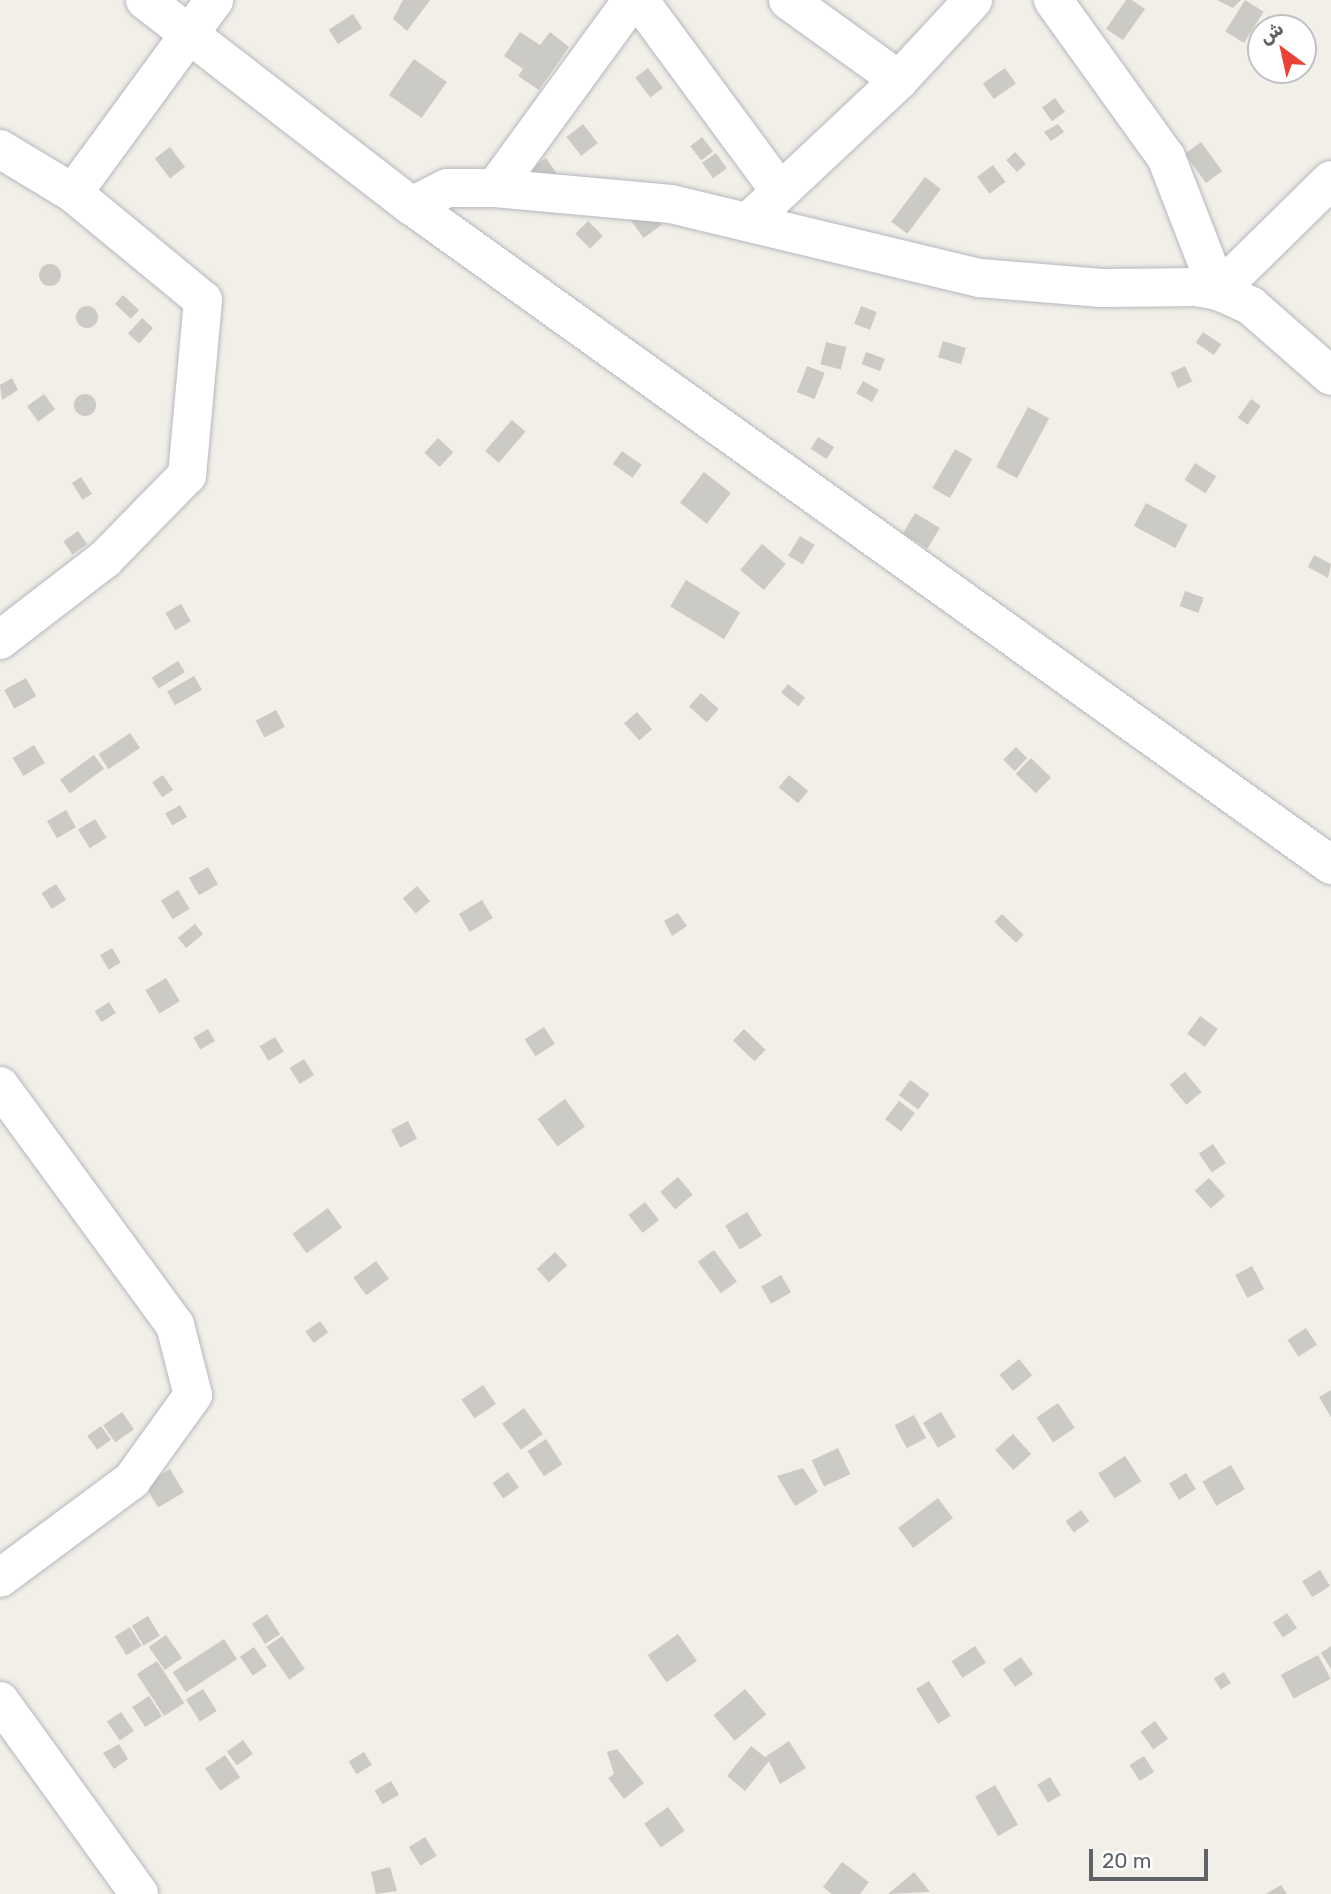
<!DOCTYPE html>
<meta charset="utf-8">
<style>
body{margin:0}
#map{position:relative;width:1331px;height:1894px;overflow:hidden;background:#f1efe8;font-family:Rubik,"Noto Sans Arabic",sans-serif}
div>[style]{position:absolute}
.building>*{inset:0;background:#cccac5;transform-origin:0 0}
.round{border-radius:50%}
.roads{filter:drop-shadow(0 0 2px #b5b8bc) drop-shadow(0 0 2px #b5b8bc)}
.minor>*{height:38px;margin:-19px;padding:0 19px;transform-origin:19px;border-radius:19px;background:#fff}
span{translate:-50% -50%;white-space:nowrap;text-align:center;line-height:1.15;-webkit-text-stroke:6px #fff;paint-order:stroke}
.north{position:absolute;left:1247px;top:14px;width:70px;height:70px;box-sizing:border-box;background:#fff;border:2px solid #bfc1c3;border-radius:50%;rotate:327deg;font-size:19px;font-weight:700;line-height:28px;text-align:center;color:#5f6368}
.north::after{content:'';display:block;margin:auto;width:24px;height:32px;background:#ea4335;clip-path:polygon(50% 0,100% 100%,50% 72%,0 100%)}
.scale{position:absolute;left:1089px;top:1849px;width:119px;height:32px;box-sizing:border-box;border:4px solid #5f6368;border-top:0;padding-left:9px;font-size:21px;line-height:24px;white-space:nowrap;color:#5f6368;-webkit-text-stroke:5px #fff;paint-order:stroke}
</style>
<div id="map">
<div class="building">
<div style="clip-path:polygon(403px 0,430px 0,407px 31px,393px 19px)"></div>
<div style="clip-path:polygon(1126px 0,1132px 0,1145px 9px,1123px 40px,1106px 29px)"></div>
<div style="clip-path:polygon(1217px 0,1241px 0,1233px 8px)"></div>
<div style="left:1245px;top:0;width:22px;height:37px;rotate:32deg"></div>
<div style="left:353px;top:14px;width:17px;height:29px;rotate:57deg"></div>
<div style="clip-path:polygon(520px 32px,540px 45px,550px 32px,569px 47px,539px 90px,518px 76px,523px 69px,504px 56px)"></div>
<div style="left:414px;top:59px;width:40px;height:44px;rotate:35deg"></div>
<div style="left:648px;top:68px;width:25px;height:16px;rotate:53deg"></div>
<div style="left:1005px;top:68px;width:19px;height:27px;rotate:55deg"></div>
<div style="left:1055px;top:98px;width:17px;height:16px;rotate:54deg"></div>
<div style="left:583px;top:124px;width:24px;height:21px;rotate:52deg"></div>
<div style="clip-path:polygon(1058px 124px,1064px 132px,1051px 141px,1044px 132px)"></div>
<div style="left:702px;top:137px;width:18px;height:15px;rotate:52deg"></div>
<div style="left:1201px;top:142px;width:36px;height:20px;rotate:54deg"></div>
<div style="left:170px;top:147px;width:25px;height:19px;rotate:53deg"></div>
<div style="left:1015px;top:152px;width:16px;height:12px;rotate:47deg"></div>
<div style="left:716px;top:153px;width:19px;height:17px;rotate:55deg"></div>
<div style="left:546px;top:158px;width:21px;height:19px;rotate:55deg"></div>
<div style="left:993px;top:165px;width:21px;height:20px;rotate:53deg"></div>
<div style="left:925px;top:177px;width:20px;height:56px;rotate:37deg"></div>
<div style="left:648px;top:205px;width:24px;height:23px;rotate:54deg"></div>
<div style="left:588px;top:221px;width:21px;height:18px;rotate:45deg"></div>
<div class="round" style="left:39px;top:264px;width:22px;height:22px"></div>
<div style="left:123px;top:295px;width:22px;height:12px;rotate:43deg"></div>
<div style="left:861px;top:306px;width:17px;height:19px;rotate:21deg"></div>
<div class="round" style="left:76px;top:306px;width:22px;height:22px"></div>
<div style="left:142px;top:318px;width:15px;height:21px;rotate:42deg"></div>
<div style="left:1203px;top:332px;width:22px;height:13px;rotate:34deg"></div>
<div style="left:943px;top:341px;width:24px;height:17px;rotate:17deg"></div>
<div style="left:826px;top:342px;width:21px;height:23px;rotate:14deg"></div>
<div style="left:866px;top:352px;width:20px;height:13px;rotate:20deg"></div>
<div style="left:807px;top:366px;width:19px;height:28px;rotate:21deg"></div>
<div style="left:1185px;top:366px;width:17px;height:16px;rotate:65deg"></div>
<div style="clip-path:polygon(12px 378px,18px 390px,2px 400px,0 385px)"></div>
<div style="left:863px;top:381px;width:18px;height:14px;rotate:29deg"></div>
<div style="left:44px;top:394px;width:19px;height:21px;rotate:54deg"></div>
<div class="round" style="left:74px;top:394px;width:22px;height:22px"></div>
<div style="left:1251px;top:399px;width:12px;height:23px;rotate:35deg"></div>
<div style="left:1028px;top:407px;width:24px;height:68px;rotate:28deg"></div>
<div style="left:512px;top:420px;width:18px;height:41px;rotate:41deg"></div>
<div style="left:818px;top:437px;width:19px;height:14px;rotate:32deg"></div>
<div style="left:438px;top:438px;width:21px;height:20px;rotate:43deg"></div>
<div style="left:955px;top:449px;width:20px;height:45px;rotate:30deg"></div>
<div style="left:622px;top:451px;width:24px;height:16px;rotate:35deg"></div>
<div style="left:1195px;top:463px;width:25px;height:20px;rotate:32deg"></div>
<div style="left:704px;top:472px;width:34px;height:39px;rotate:38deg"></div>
<div style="left:81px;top:477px;width:20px;height:11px;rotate:57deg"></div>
<div style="left:1146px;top:503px;width:47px;height:26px;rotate:28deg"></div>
<div style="left:915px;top:513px;width:29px;height:24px;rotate:31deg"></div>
<div style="left:78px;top:531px;width:16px;height:18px;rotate:55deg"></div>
<div style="left:800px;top:536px;width:17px;height:23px;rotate:31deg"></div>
<div style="left:762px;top:544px;width:31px;height:34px;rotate:40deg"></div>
<div style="clip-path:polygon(1314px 555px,1331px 564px,1328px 578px,1308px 567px)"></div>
<div style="left:686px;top:580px;width:63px;height:31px;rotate:31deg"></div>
<div style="left:1185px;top:591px;width:20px;height:16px;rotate:20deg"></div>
<div style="left:181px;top:604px;width:20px;height:18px;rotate:60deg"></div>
<div style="left:178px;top:661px;width:13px;height:31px;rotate:58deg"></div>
<div style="left:194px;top:676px;width:16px;height:31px;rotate:60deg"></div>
<div style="left:26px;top:678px;width:21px;height:25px;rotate:61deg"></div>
<div style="left:788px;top:684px;width:22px;height:11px;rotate:39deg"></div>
<div style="left:701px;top:693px;width:24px;height:18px;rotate:42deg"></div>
<div style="left:276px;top:710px;width:19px;height:23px;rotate:62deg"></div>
<div style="left:637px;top:712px;width:23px;height:17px;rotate:49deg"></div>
<div style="left:130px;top:733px;width:18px;height:38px;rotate:56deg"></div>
<div style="left:34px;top:745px;width:21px;height:25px;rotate:59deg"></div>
<div style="left:1016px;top:747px;width:16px;height:18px;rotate:45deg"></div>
<div style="left:94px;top:755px;width:17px;height:42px;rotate:54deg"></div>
<div style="left:1031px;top:758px;width:28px;height:22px;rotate:44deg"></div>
<div style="left:163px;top:775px;width:18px;height:13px;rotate:56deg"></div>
<div style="left:789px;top:775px;width:25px;height:16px;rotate:40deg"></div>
<div style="left:180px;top:805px;width:14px;height:17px;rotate:60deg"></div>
<div style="left:66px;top:810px;width:20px;height:22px;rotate:60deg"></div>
<div style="left:95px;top:819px;width:22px;height:20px;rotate:58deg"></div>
<div style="left:208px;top:867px;width:20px;height:22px;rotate:60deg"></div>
<div style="left:56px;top:884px;width:19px;height:17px;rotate:58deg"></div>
<div style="left:417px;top:886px;width:20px;height:19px;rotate:49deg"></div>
<div style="left:178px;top:890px;width:22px;height:20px;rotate:58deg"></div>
<div style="left:482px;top:900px;width:21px;height:27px;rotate:59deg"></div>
<div style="clip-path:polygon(678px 913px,687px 926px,672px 936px,664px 921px)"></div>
<div style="left:1002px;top:914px;width:30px;height:11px;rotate:44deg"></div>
<div style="left:195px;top:924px;width:13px;height:22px;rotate:51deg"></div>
<div style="left:112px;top:948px;width:17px;height:14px;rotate:59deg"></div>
<div style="left:166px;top:978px;width:27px;height:24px;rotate:59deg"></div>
<div style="left:109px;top:1002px;width:13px;height:17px;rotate:58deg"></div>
<div style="left:1200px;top:1016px;width:22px;height:22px;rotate:36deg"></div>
<div style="left:544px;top:1027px;width:20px;height:23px;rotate:57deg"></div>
<div style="left:208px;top:1029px;width:14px;height:17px;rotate:60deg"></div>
<div style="left:744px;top:1029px;width:30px;height:16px;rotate:44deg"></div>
<div style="left:275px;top:1037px;width:17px;height:18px;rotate:59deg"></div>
<div style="left:304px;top:1059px;width:19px;height:17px;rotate:58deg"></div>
<div style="left:1185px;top:1072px;width:26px;height:20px;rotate:50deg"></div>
<div style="left:910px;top:1080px;width:24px;height:19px;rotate:36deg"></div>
<div style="left:565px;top:1099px;width:34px;height:34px;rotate:54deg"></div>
<div style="left:899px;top:1101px;width:20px;height:23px;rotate:37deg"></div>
<div style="left:408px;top:1121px;width:20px;height:19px;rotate:63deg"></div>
<div style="left:1213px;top:1144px;width:23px;height:17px;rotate:56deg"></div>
<div style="left:678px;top:1177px;width:23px;height:23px;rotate:50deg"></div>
<div style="left:1209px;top:1178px;width:24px;height:19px;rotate:48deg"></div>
<div style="left:645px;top:1202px;width:23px;height:21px;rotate:52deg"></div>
<div style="left:328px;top:1208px;width:24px;height:44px;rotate:54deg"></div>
<div style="left:747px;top:1212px;width:28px;height:26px;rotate:58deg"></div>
<div style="left:714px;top:1250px;width:39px;height:20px;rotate:54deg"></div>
<div style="left:555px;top:1252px;width:18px;height:25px;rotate:47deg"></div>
<div style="left:376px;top:1261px;width:22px;height:28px;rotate:54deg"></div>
<div style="left:1252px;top:1266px;width:26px;height:19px;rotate:62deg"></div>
<div style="left:781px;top:1275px;width:20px;height:23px;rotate:60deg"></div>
<div style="left:320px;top:1321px;width:14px;height:18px;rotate:54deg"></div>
<div style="left:1306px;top:1328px;width:20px;height:22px;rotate:57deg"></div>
<div style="left:1019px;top:1359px;width:21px;height:25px;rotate:51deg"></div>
<div style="left:483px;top:1385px;width:23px;height:26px;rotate:56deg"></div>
<div style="clip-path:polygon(1331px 1390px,1331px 1417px,1319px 1397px)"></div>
<div style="left:1058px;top:1403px;width:30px;height:26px;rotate:56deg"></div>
<div style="left:524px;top:1408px;width:32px;height:27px;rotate:54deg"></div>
<div style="left:122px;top:1412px;width:21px;height:23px;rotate:55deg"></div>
<div style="left:941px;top:1412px;width:29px;height:21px;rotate:59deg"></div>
<div style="left:914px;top:1415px;width:26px;height:22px;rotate:62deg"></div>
<div style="left:101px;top:1426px;width:17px;height:17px;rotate:54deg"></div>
<div style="left:1013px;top:1434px;width:27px;height:24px;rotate:48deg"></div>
<div style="left:546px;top:1439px;width:30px;height:22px;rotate:57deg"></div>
<div style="left:838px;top:1448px;width:29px;height:29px;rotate:65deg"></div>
<div style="left:1125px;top:1456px;width:30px;height:32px;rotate:57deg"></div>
<div style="left:1231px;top:1465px;width:28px;height:33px;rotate:60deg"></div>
<div style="clip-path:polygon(803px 1468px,818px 1492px,795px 1506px,777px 1476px)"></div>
<div style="left:170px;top:1469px;width:27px;height:30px;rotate:59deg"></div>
<div style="left:508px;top:1472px;width:19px;height:19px;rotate:55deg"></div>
<div style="left:1186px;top:1473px;width:19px;height:20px;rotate:58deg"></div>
<div style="left:938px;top:1498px;width:25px;height:50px;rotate:53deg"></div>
<div style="left:1081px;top:1510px;width:14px;height:19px;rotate:54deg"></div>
<div style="left:1320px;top:1570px;width:19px;height:21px;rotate:58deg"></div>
<div style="left:1287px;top:1613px;width:18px;height:17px;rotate:56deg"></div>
<div style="left:267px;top:1614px;width:24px;height:18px;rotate:57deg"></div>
<div style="left:148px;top:1616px;width:23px;height:19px;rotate:59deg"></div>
<div style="left:130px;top:1627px;width:22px;height:18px;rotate:58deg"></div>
<div style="left:678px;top:1634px;width:33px;height:37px;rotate:55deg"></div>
<div style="left:166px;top:1635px;width:28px;height:21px;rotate:55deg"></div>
<div style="left:282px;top:1636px;width:40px;height:19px;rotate:55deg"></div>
<div style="left:224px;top:1639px;width:24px;height:61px;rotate:57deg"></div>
<div style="left:975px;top:1646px;width:20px;height:28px;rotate:57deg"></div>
<div style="clip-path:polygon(1331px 1646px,1331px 1669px,1321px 1653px)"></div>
<div style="left:254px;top:1647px;width:23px;height:17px;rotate:56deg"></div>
<div style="left:1318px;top:1655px;width:27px;height:42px;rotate:62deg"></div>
<div style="left:1021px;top:1657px;width:21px;height:22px;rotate:55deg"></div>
<div style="left:157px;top:1661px;width:50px;height:24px;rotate:57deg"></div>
<div style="left:1224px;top:1672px;width:13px;height:12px;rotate:58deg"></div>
<div style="left:929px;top:1681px;width:41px;height:15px;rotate:58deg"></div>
<div style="left:203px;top:1689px;width:26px;height:20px;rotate:58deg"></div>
<div style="left:745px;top:1689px;width:33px;height:41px;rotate:50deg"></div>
<div style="left:149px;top:1696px;width:24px;height:20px;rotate:57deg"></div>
<div style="left:121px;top:1712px;width:23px;height:17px;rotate:56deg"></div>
<div style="left:1155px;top:1721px;width:22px;height:18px;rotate:54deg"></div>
<div style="left:243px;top:1740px;width:17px;height:20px;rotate:54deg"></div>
<div style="clip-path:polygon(789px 1741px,806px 1768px,780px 1784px,769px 1761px,745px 1791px,727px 1776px,751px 1746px,765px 1757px)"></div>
<div style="clip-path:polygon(119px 1744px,128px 1759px,114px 1769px,103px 1753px)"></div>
<div style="clip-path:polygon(617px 1749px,644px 1783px,624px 1799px,608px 1778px,614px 1774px,607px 1752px)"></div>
<div style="left:364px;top:1752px;width:15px;height:18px;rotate:58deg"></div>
<div style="left:225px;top:1755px;width:27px;height:24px;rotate:56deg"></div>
<div style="left:1144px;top:1756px;width:19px;height:17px;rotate:58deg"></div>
<div style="left:1050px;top:1777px;width:21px;height:15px;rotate:59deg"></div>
<div style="left:391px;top:1781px;width:16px;height:19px;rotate:60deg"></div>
<div style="left:995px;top:1785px;width:46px;height:23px;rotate:60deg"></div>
<div style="left:668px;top:1807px;width:29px;height:29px;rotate:55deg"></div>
<div style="left:425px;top:1837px;width:22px;height:19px;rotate:58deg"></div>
<div style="clip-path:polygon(842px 1862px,869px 1882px,860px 1894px,832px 1894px,823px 1887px)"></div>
<div style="clip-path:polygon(390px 1867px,397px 1891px,376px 1894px,371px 1872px)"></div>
<div style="clip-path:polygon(914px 1872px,930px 1892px,888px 1894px)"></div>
<div style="clip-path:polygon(1281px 1885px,1287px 1894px,1266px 1894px)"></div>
</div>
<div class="roads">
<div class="minor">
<div style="left:145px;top:0;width:337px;rotate:37.7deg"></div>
<div style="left:412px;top:206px;width:1131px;rotate:35.64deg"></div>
<div style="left:639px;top:0;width:237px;rotate:53.6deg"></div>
<div style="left:788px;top:0;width:137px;rotate:35.8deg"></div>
<div style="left:1053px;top:0;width:193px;rotate:54.3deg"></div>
<div style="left:1166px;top:157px;width:144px;rotate:68.8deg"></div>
<div style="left:0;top:149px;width:85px;rotate:31.1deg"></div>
<div style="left:73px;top:193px;width:168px;rotate:39.5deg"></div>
<div style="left:203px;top:300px;width:176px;rotate:95.2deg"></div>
<div style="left:187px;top:475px;width:117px;rotate:134.3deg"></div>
<div style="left:105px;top:559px;width:133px;rotate:142.4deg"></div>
<div style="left:495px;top:188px;width:233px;rotate:-53.9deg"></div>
<div style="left:73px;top:193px;width:239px;rotate:-53.8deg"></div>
<div style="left:412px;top:206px;width:39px;rotate:-27deg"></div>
<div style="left:447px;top:188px;width:48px"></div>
<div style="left:495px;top:188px;width:177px;rotate:5.2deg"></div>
<div style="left:671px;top:204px;width:318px;rotate:13.5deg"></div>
<div style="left:980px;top:278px;width:122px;rotate:4.7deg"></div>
<div style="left:1102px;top:288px;width:94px;rotate:-0.6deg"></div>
<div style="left:1196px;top:287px;width:22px;rotate:10deg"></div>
<div style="left:1218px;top:291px;width:36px;rotate:24deg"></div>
<div style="left:1251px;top:306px;width:106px;rotate:41.2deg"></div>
<div style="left:748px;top:222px;width:207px;rotate:-43.2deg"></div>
<div style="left:899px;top:80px;width:109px;rotate:-47.2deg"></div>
<div style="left:1218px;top:291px;width:158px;rotate:-44.5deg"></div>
<div style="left:0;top:1086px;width:296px;rotate:53.8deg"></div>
<div style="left:175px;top:1325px;width:72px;rotate:75.6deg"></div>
<div style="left:193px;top:1395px;width:105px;rotate:125.7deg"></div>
<div style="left:132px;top:1480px;width:164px;rotate:143.4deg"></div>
<div style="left:0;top:1701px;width:238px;rotate:54.2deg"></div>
</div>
</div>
<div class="north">ش</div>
<div class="scale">20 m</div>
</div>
